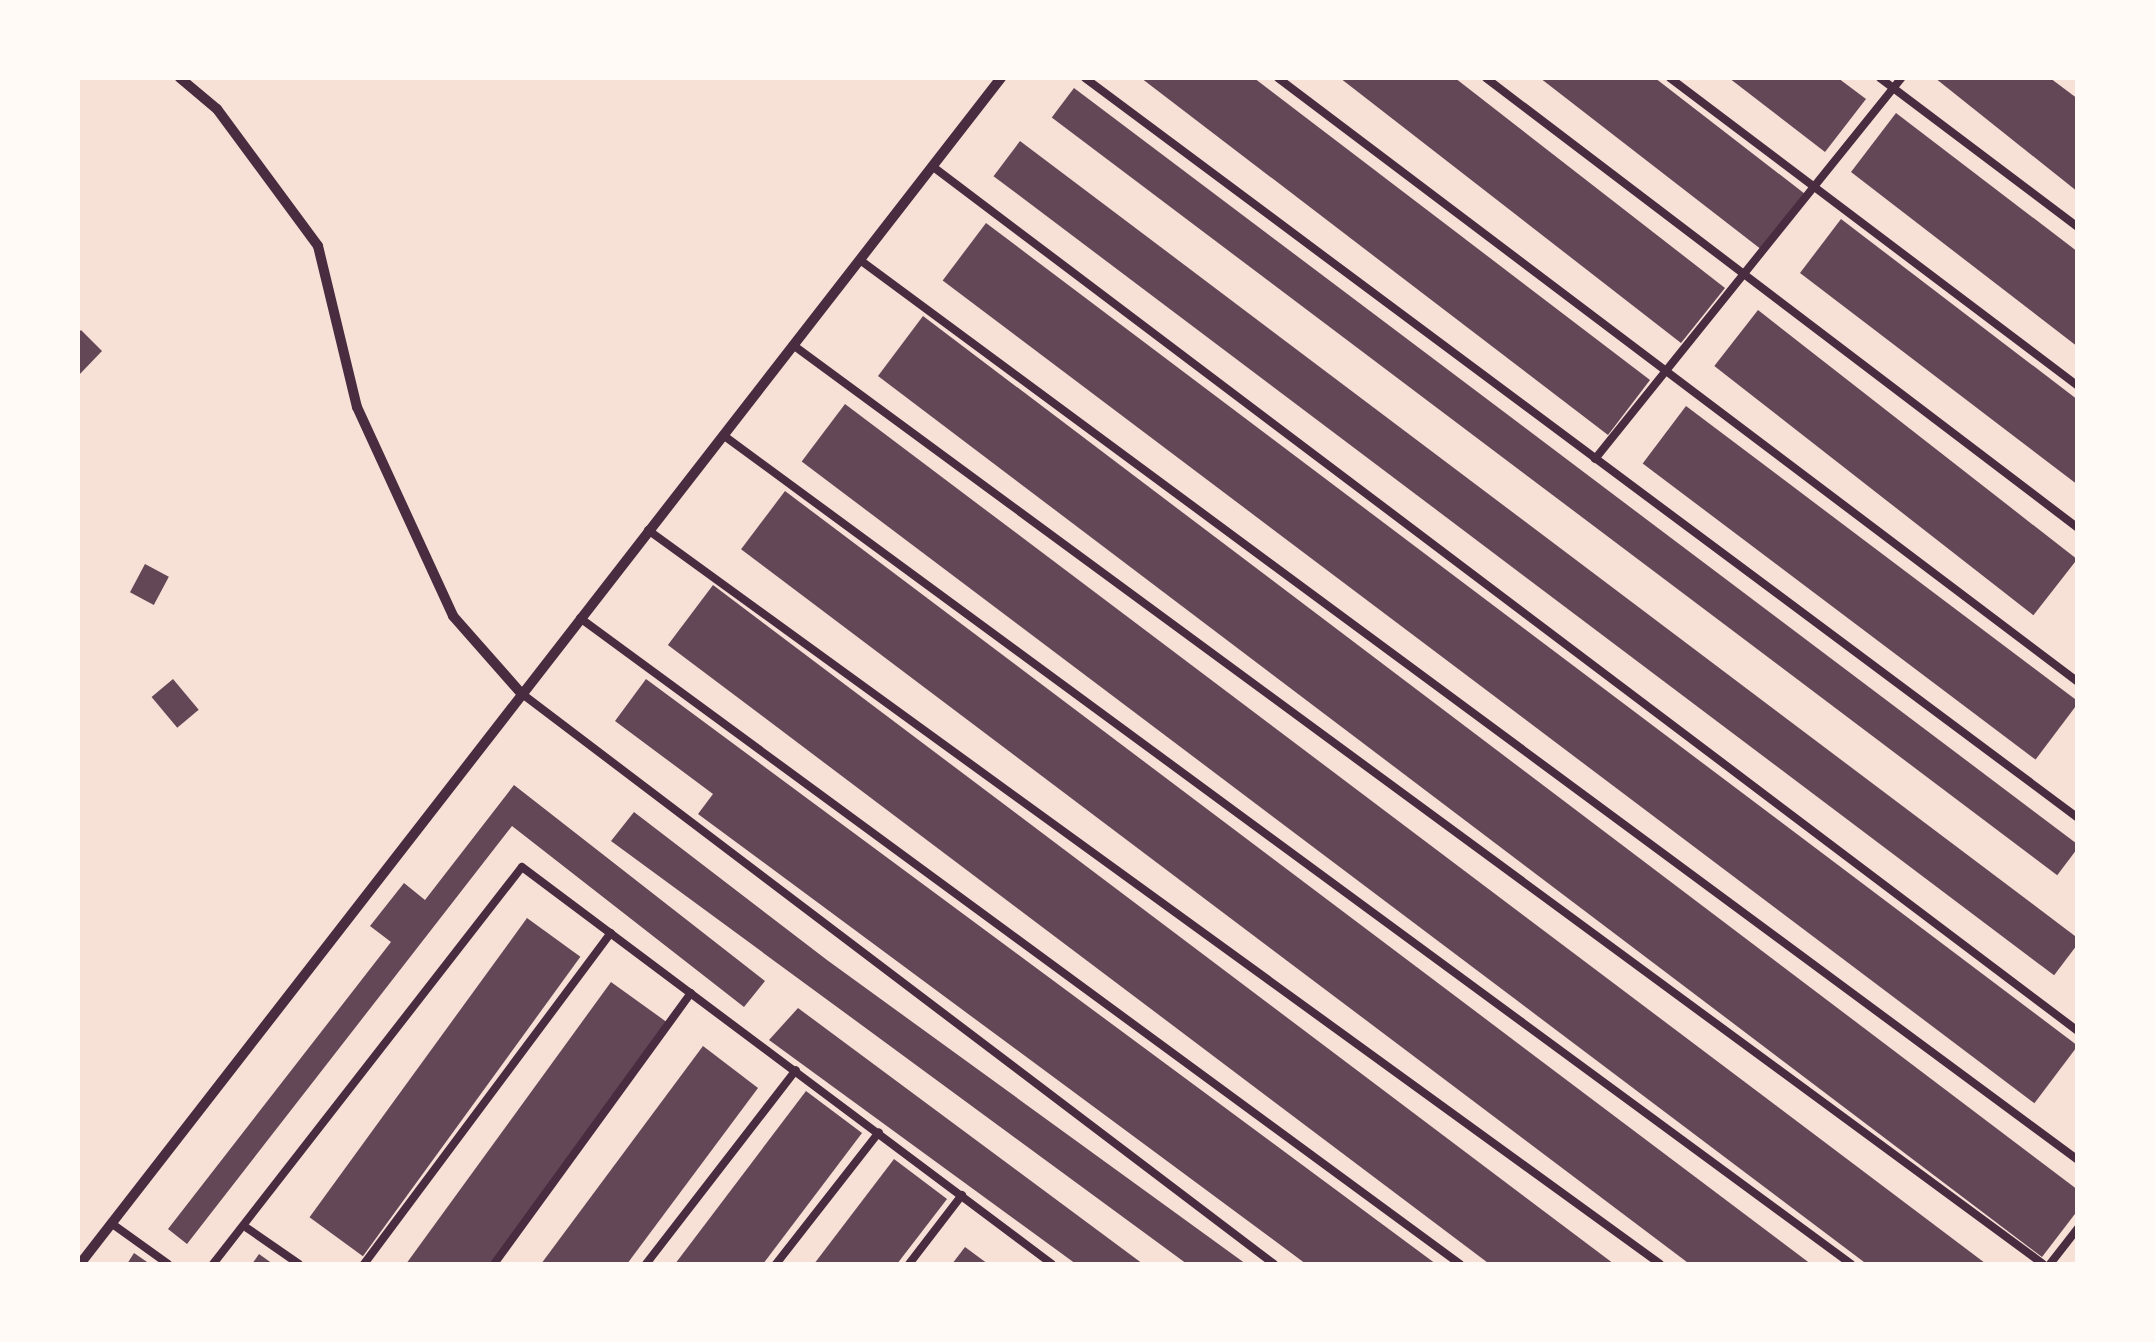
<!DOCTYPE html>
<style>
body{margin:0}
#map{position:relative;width:2155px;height:1342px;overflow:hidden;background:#f7e1d7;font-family:"Work Sans",sans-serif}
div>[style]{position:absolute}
.building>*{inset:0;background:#644757;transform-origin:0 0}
.service>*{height:8px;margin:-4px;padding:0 4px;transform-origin:4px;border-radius:4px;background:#4a2c40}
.minor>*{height:10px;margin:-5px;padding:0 5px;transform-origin:5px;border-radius:5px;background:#4a2c40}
span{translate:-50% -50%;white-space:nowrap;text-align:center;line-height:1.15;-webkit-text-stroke:9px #fffaf5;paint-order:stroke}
.frame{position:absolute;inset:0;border:80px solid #fffaf5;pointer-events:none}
</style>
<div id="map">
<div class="building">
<div style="clip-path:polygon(1141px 78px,1254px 78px,1650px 380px,1608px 435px)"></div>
<div style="clip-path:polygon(1340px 78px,1455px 78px,1725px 288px,1681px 343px)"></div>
<div style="clip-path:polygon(1540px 78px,1655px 78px,1805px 194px,1762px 250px)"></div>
<div style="clip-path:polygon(1729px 78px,1838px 78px,1866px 99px,1825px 152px)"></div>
<div style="clip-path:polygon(1935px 78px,2050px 78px,2078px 99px,2078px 192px)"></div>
<div style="left:1074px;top:88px;width:1259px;height:37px;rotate:37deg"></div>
<div style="clip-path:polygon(1896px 113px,2078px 252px,2078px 347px,1851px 172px)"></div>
<div style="left:1020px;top:141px;width:1328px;height:44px;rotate:37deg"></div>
<div style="clip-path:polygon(1841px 219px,2078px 400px,2078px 485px,1800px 273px)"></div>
<div style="left:986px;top:223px;width:1367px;height:72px;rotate:37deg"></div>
<div style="left:1758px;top:310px;width:405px;height:71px;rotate:38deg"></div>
<div style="clip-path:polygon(923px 316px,2078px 1190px,2078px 1210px,2042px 1257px,878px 376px)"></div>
<div style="clip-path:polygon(81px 330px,102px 351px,78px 376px,78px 333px)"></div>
<div style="left:845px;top:404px;width:1445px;height:72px;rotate:37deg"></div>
<div style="left:1686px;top:406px;width:492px;height:72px;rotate:37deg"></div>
<div style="left:785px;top:491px;width:1297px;height:73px;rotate:37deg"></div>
<div style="left:145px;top:564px;width:27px;height:32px;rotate:28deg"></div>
<div style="left:713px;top:585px;width:1137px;height:75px;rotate:37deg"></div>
<div style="left:173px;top:679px;width:40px;height:28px;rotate:50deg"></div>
<div style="clip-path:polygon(646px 679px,1436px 1264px,1306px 1264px,698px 814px,713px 794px,615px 721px)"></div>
<div style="clip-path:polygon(514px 785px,765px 981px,744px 1007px,512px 826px,187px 1244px,168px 1229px,391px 942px,370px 926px,404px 883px,425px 900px)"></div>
<div style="clip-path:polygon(634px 812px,827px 960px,1246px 1264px,1187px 1264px,611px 841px)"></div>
<div style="left:527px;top:918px;width:66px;height:370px;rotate:36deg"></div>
<div style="clip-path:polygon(611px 982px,668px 1023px,493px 1264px,406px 1264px)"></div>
<div style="clip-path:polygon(798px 1008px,1143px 1264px,1076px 1264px,769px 1040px)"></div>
<div style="clip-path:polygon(703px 1046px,758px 1088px,627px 1264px,541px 1264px)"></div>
<div style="clip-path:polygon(806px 1091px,862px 1133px,763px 1264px,675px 1264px)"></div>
<div style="clip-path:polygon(894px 1159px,947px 1199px,897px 1264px,814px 1264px)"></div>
<div style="clip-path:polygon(965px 1247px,988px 1264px,952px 1264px)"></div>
<div style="clip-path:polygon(134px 1253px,150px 1264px,127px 1264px)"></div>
<div style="clip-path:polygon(259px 1254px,273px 1264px,252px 1264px)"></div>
</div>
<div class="service">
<div style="left:1085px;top:78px;width:1238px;rotate:36.69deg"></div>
<div style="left:1278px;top:78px;width:1002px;rotate:37.05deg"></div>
<div style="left:1486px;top:78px;width:744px;rotate:37.24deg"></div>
<div style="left:1670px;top:78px;width:511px;rotate:37.05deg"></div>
<div style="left:1880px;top:78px;width:248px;rotate:37deg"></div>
<div style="left:932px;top:166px;width:1436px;rotate:37.05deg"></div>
<div style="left:860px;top:260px;width:1514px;rotate:36.46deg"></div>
<div style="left:793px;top:345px;width:1551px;rotate:36.32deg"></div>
<div style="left:723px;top:435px;width:1400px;rotate:36.31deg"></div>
<div style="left:1595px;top:459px;width:489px;rotate:-51.2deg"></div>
<div style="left:648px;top:530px;width:1250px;rotate:35.95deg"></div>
<div style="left:580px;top:618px;width:1092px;rotate:36.28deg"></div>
<div style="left:521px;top:693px;width:945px;rotate:37.17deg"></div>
<div style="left:111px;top:1223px;width:70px;rotate:35.7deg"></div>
<div style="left:247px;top:1228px;width:63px;rotate:34.7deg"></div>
<div style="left:213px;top:1264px;width:503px;rotate:-52.11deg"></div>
<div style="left:522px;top:867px;width:662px;rotate:36.84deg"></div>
<div style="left:364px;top:1264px;width:413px;rotate:-53.3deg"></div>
<div style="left:494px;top:1264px;width:335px;rotate:-54deg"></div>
<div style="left:646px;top:1264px;width:245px;rotate:-52.3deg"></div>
<div style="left:776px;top:1264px;width:167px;rotate:-52deg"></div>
<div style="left:909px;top:1264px;width:87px;rotate:-52.5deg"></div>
<div style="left:2050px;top:1264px;width:46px;rotate:-52.1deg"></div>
</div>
<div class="minor">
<div style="left:180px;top:78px;width:48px;rotate:40deg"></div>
<div style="left:217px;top:109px;width:170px;rotate:53.6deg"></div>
<div style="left:318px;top:246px;width:166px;rotate:76.4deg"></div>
<div style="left:357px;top:407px;width:230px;rotate:65.3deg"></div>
<div style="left:453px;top:616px;width:103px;rotate:48.6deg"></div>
<div style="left:80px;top:1264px;width:1502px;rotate:-52.17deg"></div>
</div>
<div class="frame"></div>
</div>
